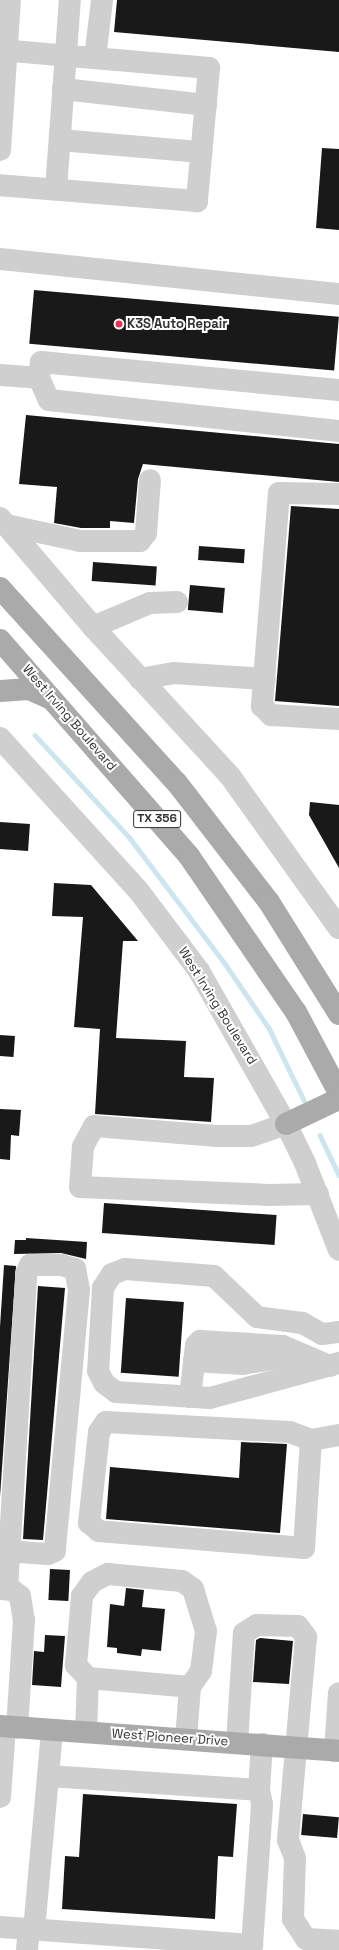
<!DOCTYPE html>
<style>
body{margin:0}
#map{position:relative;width:339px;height:1950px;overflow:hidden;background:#fff;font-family:"Space Grotesk",sans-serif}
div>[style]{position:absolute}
.stream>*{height:4.5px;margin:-2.25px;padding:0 2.25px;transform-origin:2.25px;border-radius:2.25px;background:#cde5ef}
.building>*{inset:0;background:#191919;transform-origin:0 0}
.minor>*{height:22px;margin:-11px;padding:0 11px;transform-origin:11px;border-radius:11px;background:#cfcfcf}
.major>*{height:22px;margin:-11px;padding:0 11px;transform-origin:11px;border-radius:11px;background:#aaa}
.dots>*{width:11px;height:11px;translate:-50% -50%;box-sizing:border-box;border:2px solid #fff;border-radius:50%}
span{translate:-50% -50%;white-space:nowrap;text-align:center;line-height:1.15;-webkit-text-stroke:4px #fff;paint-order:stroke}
.shield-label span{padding:1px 3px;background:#fff;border:1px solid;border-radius:3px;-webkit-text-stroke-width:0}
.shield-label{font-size:12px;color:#323232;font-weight:700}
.poi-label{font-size:13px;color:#323232;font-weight:700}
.left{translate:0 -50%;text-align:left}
.street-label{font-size:13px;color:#323232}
</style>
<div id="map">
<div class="stream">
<div style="left:35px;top:735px;width:140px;rotate:47.3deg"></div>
<div style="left:130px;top:838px;width:159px;rotate:52.9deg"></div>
<div style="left:226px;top:965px;width:76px;rotate:55.7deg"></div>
<div style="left:269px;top:1028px;width:80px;rotate:64.1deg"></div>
<div style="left:320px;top:1135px;width:44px;rotate:64.6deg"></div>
</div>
<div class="building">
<div style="clip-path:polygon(117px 0,339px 0,339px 52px,114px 32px)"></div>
<div style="clip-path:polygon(322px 148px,339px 149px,339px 230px,316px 228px)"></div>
<div style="left:34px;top:290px;width:306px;height:54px;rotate:5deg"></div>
<div style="clip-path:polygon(26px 415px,339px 444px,339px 482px,143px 464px,138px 479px,134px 523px,110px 521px,110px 528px,81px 528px,54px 523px,57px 487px,19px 484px)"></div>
<div style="clip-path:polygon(291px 506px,339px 509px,339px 706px,275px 701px)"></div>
<div style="left:199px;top:546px;width:46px;height:14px;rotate:4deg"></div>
<div style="left:93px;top:562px;width:64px;height:19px;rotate:4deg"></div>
<div style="left:190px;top:585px;width:35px;height:25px;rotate:5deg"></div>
<div style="clip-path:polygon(310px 802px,339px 805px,339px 868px,309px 815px)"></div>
<div style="left:0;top:822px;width:30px;height:27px;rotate:4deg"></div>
<div style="clip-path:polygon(54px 883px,91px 885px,138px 941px,123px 941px,116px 1038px,186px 1041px,184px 1077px,214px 1078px,211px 1122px,95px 1114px,100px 1029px,74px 1027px,83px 917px,52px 916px)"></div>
<div style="left:0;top:1035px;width:15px;height:21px;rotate:4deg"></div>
<div style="clip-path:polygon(0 1109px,21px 1110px,19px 1136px,11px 1135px,10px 1160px,0 1159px)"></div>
<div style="left:104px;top:1203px;width:173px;height:30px;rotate:4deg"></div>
<div style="clip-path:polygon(26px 1238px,87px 1242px,86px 1259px,61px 1253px,14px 1254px,15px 1240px,26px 1240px)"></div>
<div style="clip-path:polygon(4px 1265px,16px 1266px,0 1497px,0 1327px)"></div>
<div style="clip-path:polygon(38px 1286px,65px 1288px,43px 1540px,23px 1539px)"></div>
<div style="left:126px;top:1298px;width:58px;height:75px;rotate:4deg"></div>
<div style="clip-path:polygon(241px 1442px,287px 1444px,280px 1533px,106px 1519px,110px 1467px,239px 1478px)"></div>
<div style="left:50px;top:1569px;width:20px;height:31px;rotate:3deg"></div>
<div style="clip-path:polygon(126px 1588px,144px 1590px,142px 1607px,165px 1609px,161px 1651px,142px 1649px,141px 1656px,117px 1653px,117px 1648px,107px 1647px,110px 1604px,124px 1606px)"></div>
<div style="clip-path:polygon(45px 1635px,65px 1636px,61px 1687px,32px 1685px,34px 1651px,44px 1652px)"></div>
<div style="clip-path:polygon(260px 1638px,293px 1641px,289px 1684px,253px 1682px,256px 1640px)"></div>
<div style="clip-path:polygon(83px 1794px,237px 1804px,233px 1857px,218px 1856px,215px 1919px,62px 1909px,65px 1856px,79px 1857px)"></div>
<div style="left:303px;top:1814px;width:36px;height:21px;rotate:5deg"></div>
</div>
<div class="minor">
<div style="left:0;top:50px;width:210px;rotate:4.9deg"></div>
<div style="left:209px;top:68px;width:134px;rotate:95.2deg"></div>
<div style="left:197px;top:201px;width:198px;rotate:-175.4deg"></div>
<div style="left:95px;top:58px;width:58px;rotate:-83.1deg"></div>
<div style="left:63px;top:89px;width:144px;rotate:6.4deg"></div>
<div style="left:60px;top:140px;width:142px;rotate:4.9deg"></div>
<div style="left:0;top:150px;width:150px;rotate:-86.2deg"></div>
<div style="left:56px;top:189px;width:190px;rotate:-85.8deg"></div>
<div style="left:0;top:259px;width:341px;rotate:5.9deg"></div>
<div style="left:0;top:375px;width:39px;rotate:4deg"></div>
<div style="left:39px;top:378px;width:24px;rotate:66deg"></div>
<div style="left:49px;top:400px;width:292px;rotate:6.1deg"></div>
<div style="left:39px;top:378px;width:16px;rotate:-83deg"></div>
<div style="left:41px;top:362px;width:299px;rotate:5.4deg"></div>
<div style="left:339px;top:494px;width:60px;rotate:-179deg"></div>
<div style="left:279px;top:493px;width:214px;rotate:94.6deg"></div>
<div style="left:262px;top:706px;width:13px;rotate:45deg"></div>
<div style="left:271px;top:715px;width:68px;rotate:3.4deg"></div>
<div style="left:0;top:518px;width:143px;rotate:49.5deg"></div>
<div style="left:93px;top:627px;width:202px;rotate:47.4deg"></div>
<div style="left:230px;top:776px;width:187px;rotate:54.4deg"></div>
<div style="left:6px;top:525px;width:76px;rotate:12.2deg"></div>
<div style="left:80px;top:541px;width:60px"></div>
<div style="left:140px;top:541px;width:10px;rotate:-53deg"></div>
<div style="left:146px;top:533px;width:53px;rotate:-85.7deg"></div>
<div style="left:93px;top:627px;width:62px;rotate:-22.8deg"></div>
<div style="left:150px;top:603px;width:27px;rotate:-2deg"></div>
<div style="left:140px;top:679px;width:34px;rotate:-10deg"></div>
<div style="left:173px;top:673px;width:92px;rotate:3.7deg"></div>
<div style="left:0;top:738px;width:205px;rotate:47.8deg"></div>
<div style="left:138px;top:890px;width:101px;rotate:53deg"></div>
<div style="left:199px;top:971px;width:176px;rotate:60.4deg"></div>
<div style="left:286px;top:1124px;width:43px;rotate:64deg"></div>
<div style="left:305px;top:1163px;width:93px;rotate:68.7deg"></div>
<div style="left:286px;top:1124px;width:37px;rotate:161deg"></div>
<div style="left:251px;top:1136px;width:34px;rotate:180deg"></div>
<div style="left:217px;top:1136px;width:123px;rotate:-175.4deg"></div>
<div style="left:94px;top:1126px;width:24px;rotate:118deg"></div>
<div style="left:83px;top:1147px;width:40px;rotate:94.3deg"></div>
<div style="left:80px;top:1187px;width:189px;rotate:2.4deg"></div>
<div style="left:269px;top:1195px;width:49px;rotate:-1.2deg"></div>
<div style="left:339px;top:1332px;width:17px;rotate:173deg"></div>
<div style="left:322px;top:1334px;width:23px;rotate:-151deg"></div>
<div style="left:302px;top:1323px;width:45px;rotate:-172.4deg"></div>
<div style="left:257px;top:1317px;width:59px;rotate:-136.4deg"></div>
<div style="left:214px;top:1276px;width:89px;rotate:-175.5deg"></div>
<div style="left:125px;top:1269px;width:14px;rotate:159deg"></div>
<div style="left:112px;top:1274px;width:17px;rotate:123deg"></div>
<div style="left:103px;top:1288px;width:83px;rotate:93.4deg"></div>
<div style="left:98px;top:1371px;width:13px;rotate:63deg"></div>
<div style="left:104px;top:1383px;width:15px;rotate:37deg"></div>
<div style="left:116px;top:1392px;width:94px;rotate:3.7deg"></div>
<div style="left:210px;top:1398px;width:134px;rotate:-15.2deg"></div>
<div style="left:194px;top:1361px;width:49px;rotate:3.5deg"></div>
<div style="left:243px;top:1364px;width:50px;rotate:-10.4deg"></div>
<div style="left:190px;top:1397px;width:52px;rotate:-83.4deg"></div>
<div style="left:196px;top:1345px;width:6px;rotate:-45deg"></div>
<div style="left:200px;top:1341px;width:83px;rotate:3.4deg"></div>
<div style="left:283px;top:1346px;width:51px;rotate:23.1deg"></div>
<div style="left:311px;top:1440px;width:108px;rotate:93.7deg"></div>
<div style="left:304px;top:1548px;width:206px;rotate:-175.3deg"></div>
<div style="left:99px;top:1531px;width:13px;rotate:-141deg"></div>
<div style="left:89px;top:1523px;width:92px;rotate:-83.7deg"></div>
<div style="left:99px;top:1432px;width:12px;rotate:-55deg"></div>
<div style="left:106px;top:1422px;width:184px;rotate:3.1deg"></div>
<div style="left:290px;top:1432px;width:22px;rotate:21deg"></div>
<div style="left:311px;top:1440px;width:28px;rotate:-10deg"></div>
<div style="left:0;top:1589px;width:12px;rotate:5deg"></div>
<div style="left:12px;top:1590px;width:10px;rotate:37deg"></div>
<div style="left:20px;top:1596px;width:24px;rotate:81deg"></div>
<div style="left:24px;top:1620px;width:108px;rotate:93.7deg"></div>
<div style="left:7px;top:1589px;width:316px;rotate:-86.5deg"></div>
<div style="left:26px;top:1274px;width:10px;rotate:-66deg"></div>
<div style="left:30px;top:1265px;width:31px"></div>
<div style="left:61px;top:1265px;width:15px;rotate:16deg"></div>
<div style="left:75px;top:1269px;width:21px;rotate:79deg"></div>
<div style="left:79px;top:1290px;width:262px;rotate:95.3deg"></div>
<div style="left:55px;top:1551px;width:8px;rotate:157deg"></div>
<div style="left:48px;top:1554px;width:39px;rotate:-176deg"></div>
<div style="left:88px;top:1678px;width:102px;rotate:5deg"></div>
<div style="left:86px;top:1732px;width:54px;rotate:-87.9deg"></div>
<div style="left:88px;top:1678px;width:18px;rotate:-133deg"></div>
<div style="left:76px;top:1665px;width:69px;rotate:-85deg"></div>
<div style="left:82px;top:1596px;width:17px;rotate:-54deg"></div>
<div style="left:92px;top:1582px;width:18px;rotate:-27deg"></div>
<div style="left:108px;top:1574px;width:74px;rotate:5.4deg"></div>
<div style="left:182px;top:1581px;width:14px;rotate:36deg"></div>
<div style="left:193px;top:1589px;width:44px;rotate:72.8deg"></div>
<div style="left:206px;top:1631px;width:40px;rotate:97.1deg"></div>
<div style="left:201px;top:1671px;width:19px;rotate:125deg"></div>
<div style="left:190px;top:1687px;width:52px;rotate:94.4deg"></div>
<div style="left:237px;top:1743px;width:110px;rotate:-86.4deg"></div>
<div style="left:244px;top:1633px;width:15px;rotate:-32deg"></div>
<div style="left:257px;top:1625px;width:41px;rotate:1.4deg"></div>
<div style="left:298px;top:1626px;width:14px;rotate:54deg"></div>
<div style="left:306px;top:1637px;width:204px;rotate:95.1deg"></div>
<div style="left:288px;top:1840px;width:19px;rotate:69deg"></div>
<div style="left:295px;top:1858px;width:61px;rotate:91.9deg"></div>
<div style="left:293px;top:1919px;width:24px;rotate:57deg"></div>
<div style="left:306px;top:1939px;width:33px;rotate:3deg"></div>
<div style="left:335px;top:1751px;width:58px;rotate:-86.1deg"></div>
<div style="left:48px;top:1776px;width:46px;rotate:-85deg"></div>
<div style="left:0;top:1797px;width:70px;rotate:-85.9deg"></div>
<div style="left:0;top:1927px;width:253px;rotate:4.1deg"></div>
<div style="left:252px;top:1945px;width:141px;rotate:-85.9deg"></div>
<div style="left:262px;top:1804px;width:14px;rotate:-102deg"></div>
<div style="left:259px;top:1790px;width:46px;rotate:-86.3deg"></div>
<div style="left:34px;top:1930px;width:155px;rotate:-84.8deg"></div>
<div style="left:48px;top:1776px;width:211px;rotate:3.8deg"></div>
<div style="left:27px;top:1950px;width:21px;rotate:-85deg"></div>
</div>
<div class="major">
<div style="left:0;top:588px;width:263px;rotate:47.8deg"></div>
<div style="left:177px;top:783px;width:150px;rotate:52.3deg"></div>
<div style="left:269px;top:902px;width:132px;rotate:58deg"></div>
<div style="left:0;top:640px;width:287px;rotate:48.8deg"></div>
<div style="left:189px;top:856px;width:189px;rotate:55.6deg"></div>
<div style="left:296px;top:1012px;width:92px;rotate:62deg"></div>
<div style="left:0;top:691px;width:29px;rotate:-4deg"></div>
<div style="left:29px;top:689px;width:22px;rotate:24deg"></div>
<div style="left:286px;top:1124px;width:59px;rotate:-25.3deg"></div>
<div style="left:0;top:1726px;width:340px;rotate:4.2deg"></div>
</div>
<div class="dots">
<div style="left:119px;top:324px;background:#eb3253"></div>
</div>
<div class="shield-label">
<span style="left:157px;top:819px">TX 356</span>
</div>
<div class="poi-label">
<span class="left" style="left:127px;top:324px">K3S Auto Repair</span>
</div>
<div class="street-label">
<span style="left:69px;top:718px;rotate:49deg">West Irving Boulevard</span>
<span style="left:217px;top:1006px;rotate:58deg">West Irving Boulevard</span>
<span style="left:170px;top:1738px;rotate:4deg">West Pioneer Drive</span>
</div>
</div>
